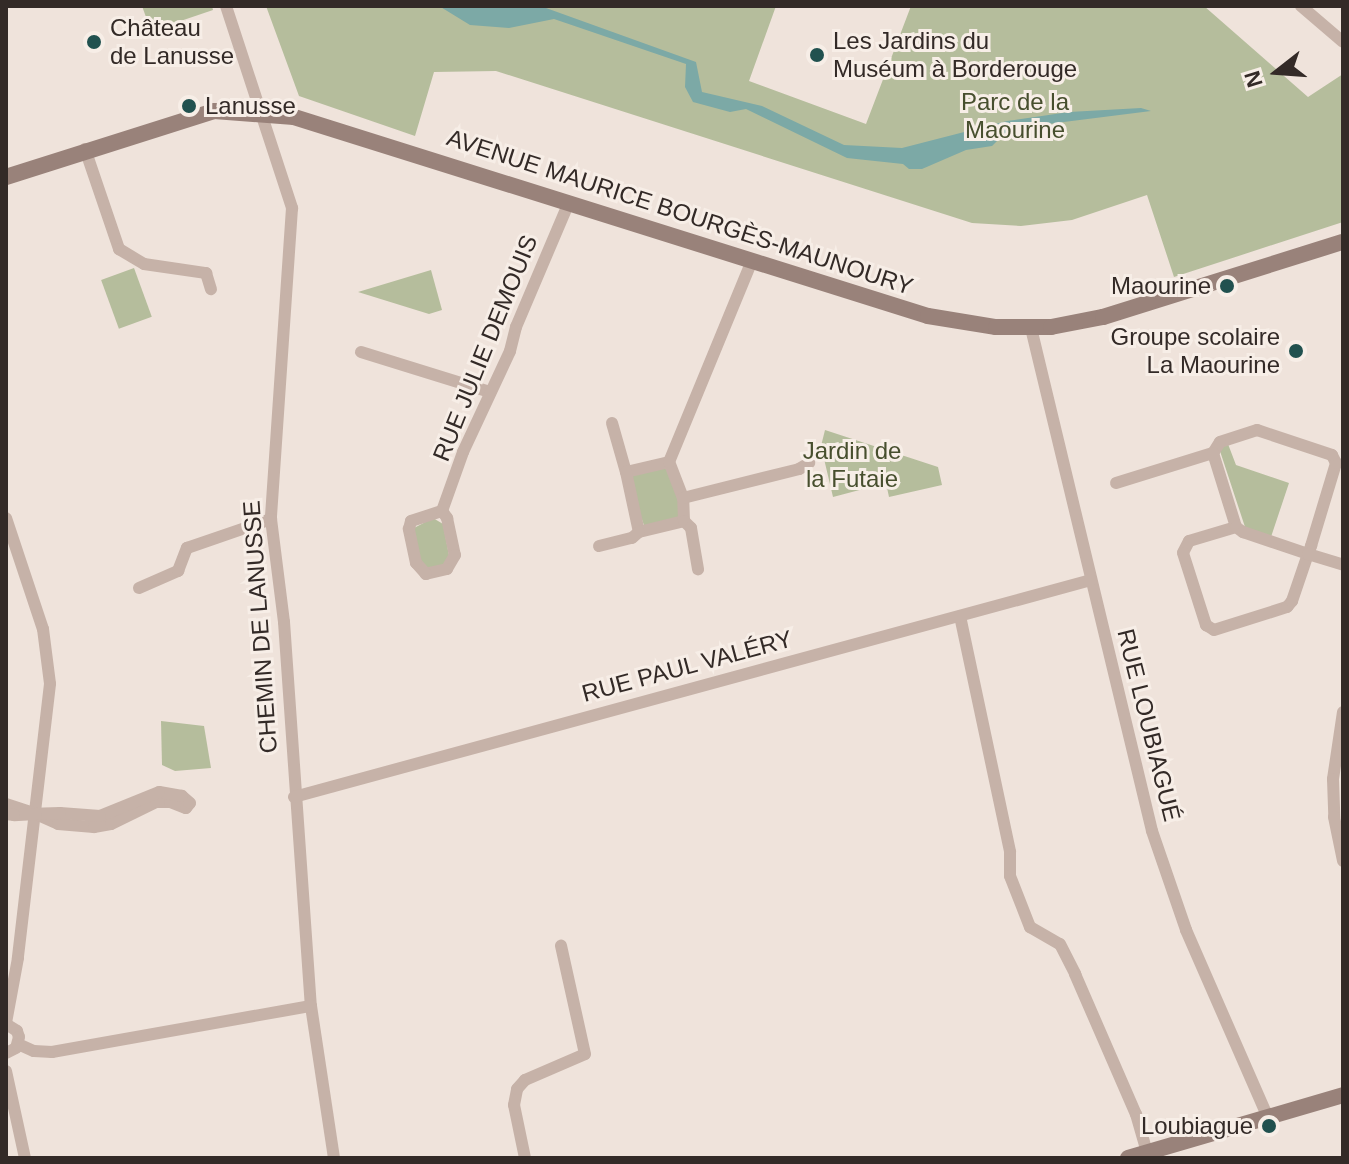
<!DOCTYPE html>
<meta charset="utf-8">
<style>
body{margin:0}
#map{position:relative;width:1349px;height:1164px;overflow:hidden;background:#efe3db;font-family:Helvetica,sans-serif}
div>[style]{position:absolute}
.green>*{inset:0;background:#b5bd9c;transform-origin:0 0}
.water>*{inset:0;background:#7ca9a6}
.street>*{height:12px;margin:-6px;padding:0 6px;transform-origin:6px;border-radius:6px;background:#c6b2a8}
.secondary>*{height:16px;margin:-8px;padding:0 8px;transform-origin:8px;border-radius:8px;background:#99827a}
.dots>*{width:22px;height:22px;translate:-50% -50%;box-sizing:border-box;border:4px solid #f7eee7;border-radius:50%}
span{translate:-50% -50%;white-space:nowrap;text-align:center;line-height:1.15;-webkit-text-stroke:6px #f7eee7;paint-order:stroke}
.poi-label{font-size:24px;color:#332a27}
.left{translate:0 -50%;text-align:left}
.right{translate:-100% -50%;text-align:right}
.park-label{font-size:24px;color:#474f2e}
.street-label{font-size:24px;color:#332a27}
.frame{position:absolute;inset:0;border:8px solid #332a27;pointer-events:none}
.north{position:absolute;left:1237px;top:32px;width:80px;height:80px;-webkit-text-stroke:6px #f7eee7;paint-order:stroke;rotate:253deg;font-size:22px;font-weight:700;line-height:32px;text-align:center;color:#332a27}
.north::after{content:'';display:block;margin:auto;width:28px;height:36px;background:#332a27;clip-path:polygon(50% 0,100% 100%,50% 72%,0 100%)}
</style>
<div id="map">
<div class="green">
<div style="clip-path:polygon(142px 6px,212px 6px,213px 10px,151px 31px)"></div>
<div style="clip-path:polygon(266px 6px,776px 6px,749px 81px,866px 124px,911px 6px,1204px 6px,1308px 97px,1343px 74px,1343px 222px,1174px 277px,1147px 195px,1072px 220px,1021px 226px,972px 223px,496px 71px,434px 72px,415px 136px,299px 96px)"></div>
<div style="left:134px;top:268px;width:52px;height:35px;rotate:70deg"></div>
<div style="clip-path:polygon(431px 270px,442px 310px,429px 314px,358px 292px)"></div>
<div style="clip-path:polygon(825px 430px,938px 467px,942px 485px,889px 497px,886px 483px,833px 497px,821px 446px)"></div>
<div style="clip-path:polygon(1228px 444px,1236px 465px,1289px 483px,1271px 537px,1245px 527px,1219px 448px)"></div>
<div style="clip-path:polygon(660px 466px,670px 471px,681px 512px,680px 517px,645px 528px,630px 486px,634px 473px)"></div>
<div style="clip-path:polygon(433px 518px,443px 524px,449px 555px,445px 564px,427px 569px,421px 565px,414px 528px)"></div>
<div style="clip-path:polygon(161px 721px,204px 726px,211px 768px,175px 771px,162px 765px)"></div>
</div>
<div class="water">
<div style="clip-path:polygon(439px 6px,546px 8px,696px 62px,702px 92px,762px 106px,844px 145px,902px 148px,1007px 121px,1069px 112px,1141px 108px,1151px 111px,1040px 125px,1004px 134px,992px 146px,966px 150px,922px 169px,909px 169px,903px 164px,847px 158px,746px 109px,730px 112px,693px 102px,685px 87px,686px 64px,554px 19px,509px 28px,470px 25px)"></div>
</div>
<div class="street">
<div style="left:226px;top:6px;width:213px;rotate:71.9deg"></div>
<div style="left:292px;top:208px;width:312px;rotate:93.9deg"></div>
<div style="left:271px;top:519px;width:104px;rotate:82.8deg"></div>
<div style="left:284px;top:622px;width:385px;rotate:86deg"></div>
<div style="left:311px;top:1006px;width:154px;rotate:81.4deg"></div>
<div style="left:1301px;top:6px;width:55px;rotate:40.6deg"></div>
<div style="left:85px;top:149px;width:106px;rotate:71.2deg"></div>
<div style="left:119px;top:249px;width:29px;rotate:31deg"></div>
<div style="left:144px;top:264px;width:63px;rotate:8.3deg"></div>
<div style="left:206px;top:273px;width:17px;rotate:73deg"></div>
<div style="left:1031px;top:328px;width:517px;rotate:76.47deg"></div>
<div style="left:1152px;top:831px;width:105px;rotate:71deg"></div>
<div style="left:1186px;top:930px;width:205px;rotate:66.4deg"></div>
<div style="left:361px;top:352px;width:135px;rotate:17.2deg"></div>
<div style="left:612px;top:423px;width:51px;rotate:74.1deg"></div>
<div style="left:669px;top:462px;width:44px;rotate:166.9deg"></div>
<div style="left:626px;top:472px;width:61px;rotate:77.8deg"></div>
<div style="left:639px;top:532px;width:46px;rotate:-13.7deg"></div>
<div style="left:684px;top:521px;width:23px;rotate:-92deg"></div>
<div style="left:683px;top:498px;width:39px;rotate:-111deg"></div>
<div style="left:669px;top:462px;width:217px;rotate:-67.6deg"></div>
<div style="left:1116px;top:483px;width:102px;rotate:-17.2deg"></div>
<div style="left:683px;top:498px;width:120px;rotate:-14deg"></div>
<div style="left:799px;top:469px;width:12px;rotate:-31deg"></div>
<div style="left:442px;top:511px;width:9px;rotate:54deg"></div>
<div style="left:447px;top:518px;width:38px;rotate:78deg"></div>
<div style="left:455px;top:555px;width:16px;rotate:120deg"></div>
<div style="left:447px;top:569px;width:22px;rotate:167deg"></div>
<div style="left:426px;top:574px;width:15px;rotate:-132deg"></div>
<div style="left:416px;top:563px;width:35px;rotate:-102deg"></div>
<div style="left:409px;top:529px;width:8px;rotate:-76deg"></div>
<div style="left:411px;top:521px;width:33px;rotate:-18deg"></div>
<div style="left:442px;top:511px;width:63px;rotate:-70.4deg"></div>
<div style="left:463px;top:452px;width:111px;rotate:-65deg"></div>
<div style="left:510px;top:351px;width:25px;rotate:-76deg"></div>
<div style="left:516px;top:327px;width:136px;rotate:-67deg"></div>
<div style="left:6px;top:518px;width:117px;rotate:71.6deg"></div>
<div style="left:43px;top:629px;width:55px;rotate:82.7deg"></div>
<div style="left:50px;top:684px;width:276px;rotate:96.7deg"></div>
<div style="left:18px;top:958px;width:66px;rotate:100.5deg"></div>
<div style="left:684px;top:521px;width:10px;rotate:45deg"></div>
<div style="left:691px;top:528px;width:42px;rotate:80.3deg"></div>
<div style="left:1236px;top:527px;width:49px;rotate:163.4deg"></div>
<div style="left:1189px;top:541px;width:13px;rotate:117deg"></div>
<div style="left:1183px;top:553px;width:76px;rotate:72.3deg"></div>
<div style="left:1206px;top:625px;width:9px;rotate:32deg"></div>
<div style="left:1214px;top:630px;width:77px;rotate:-17.5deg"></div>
<div style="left:1287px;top:607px;width:8px;rotate:-50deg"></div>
<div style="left:1292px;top:601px;width:50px;rotate:-71.2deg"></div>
<div style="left:1308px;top:554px;width:9px;rotate:-69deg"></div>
<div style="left:1311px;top:546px;width:87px;rotate:-73.2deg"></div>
<div style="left:1336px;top:463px;width:9px;rotate:-117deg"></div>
<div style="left:1332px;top:455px;width:79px;rotate:-161.6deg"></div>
<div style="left:1257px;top:430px;width:39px;rotate:162deg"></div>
<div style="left:1220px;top:442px;width:13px;rotate:122deg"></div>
<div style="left:1213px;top:453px;width:77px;rotate:72.7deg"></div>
<div style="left:1236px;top:527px;width:9px;rotate:36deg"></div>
<div style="left:1243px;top:532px;width:69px;rotate:18.7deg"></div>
<div style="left:1308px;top:554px;width:37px;rotate:17deg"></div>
<div style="left:599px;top:546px;width:34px;rotate:-14deg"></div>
<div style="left:632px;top:538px;width:9px;rotate:-41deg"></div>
<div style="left:139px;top:588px;width:43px;rotate:-23.6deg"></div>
<div style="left:178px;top:571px;width:25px;rotate:-69deg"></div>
<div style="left:187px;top:548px;width:89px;rotate:-19deg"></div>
<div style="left:960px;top:616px;width:241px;rotate:78deg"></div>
<div style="left:1010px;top:852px;width:24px;rotate:90deg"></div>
<div style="left:1010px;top:876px;width:55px;rotate:68.6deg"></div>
<div style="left:1030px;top:927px;width:34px;rotate:30deg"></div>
<div style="left:1060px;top:944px;width:34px;rotate:63deg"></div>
<div style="left:1075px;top:974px;width:153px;rotate:66.5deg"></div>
<div style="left:1136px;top:1114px;width:40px;rotate:74deg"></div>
<div style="left:1343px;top:712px;width:68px;rotate:98.5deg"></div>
<div style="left:1333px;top:779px;width:38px;rotate:88deg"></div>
<div style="left:1334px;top:817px;width:45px;rotate:78.4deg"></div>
<div style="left:294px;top:797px;width:826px;rotate:-15.23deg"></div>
<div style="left:6px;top:804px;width:32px;rotate:18deg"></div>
<div style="left:36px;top:814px;width:24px;rotate:24deg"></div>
<div style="left:58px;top:824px;width:36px;rotate:5deg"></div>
<div style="left:94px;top:827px;width:17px;rotate:-10deg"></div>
<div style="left:111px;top:824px;width:50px;rotate:-26.1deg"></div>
<div style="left:156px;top:802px;width:14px"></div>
<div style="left:170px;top:802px;width:17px;rotate:21deg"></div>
<div style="left:186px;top:808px;width:6px;rotate:-51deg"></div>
<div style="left:190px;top:803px;width:11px;rotate:-139deg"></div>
<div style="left:182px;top:796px;width:23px;rotate:-170deg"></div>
<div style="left:159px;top:792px;width:64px;rotate:157.9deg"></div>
<div style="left:100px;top:816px;width:40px;rotate:-175.7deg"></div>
<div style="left:60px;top:813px;width:24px;rotate:178deg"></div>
<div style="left:36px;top:814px;width:22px;rotate:177deg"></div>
<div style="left:14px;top:815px;width:8px;rotate:-173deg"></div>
<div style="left:6px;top:1024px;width:13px;rotate:32deg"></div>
<div style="left:17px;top:1031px;width:6px;rotate:72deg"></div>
<div style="left:19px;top:1037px;width:11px;rotate:105deg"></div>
<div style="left:16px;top:1048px;width:11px;rotate:153deg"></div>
<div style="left:18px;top:1044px;width:17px;rotate:24deg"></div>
<div style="left:34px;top:1051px;width:18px;rotate:3deg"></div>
<div style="left:52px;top:1052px;width:263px;rotate:-10.1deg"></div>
<div style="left:6px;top:1071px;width:89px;rotate:77.7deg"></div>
<div style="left:525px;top:1158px;width:54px;rotate:-101.7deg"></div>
<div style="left:514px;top:1105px;width:16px;rotate:-79deg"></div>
<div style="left:517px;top:1089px;width:12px;rotate:-48deg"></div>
<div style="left:525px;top:1080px;width:65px;rotate:-23.4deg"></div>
<div style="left:585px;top:1054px;width:111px;rotate:-102.5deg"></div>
</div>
<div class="secondary">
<div style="left:6px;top:177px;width:218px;rotate:-17.6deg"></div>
<div style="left:214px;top:111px;width:80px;rotate:4.3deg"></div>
<div style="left:294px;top:117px;width:664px;rotate:17.43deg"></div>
<div style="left:928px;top:316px;width:69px;rotate:9.2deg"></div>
<div style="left:996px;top:327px;width:55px"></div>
<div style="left:1051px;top:327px;width:53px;rotate:-10.9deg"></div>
<div style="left:1103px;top:317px;width:251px;rotate:-17.4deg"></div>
<div style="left:1128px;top:1158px;width:224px;rotate:-16.3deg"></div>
</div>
<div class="dots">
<div style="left:94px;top:42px;background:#21514f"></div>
<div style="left:817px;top:55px;background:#21514f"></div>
<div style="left:189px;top:106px;background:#21514f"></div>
<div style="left:1227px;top:286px;background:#21514f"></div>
<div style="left:1296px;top:351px;background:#21514f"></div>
<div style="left:1269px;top:1126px;background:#21514f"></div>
</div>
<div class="poi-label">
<span class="left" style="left:110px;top:42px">Château<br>de Lanusse</span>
<span class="left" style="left:833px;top:55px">Les Jardins du<br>Muséum à Borderouge</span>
<span class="left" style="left:205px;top:106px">Lanusse</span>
<span class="right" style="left:1211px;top:286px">Maourine</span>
<span class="right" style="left:1280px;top:351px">Groupe scolaire<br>La Maourine</span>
<span class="right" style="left:1253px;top:1126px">Loubiague</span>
</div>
<div class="park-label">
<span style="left:1015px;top:116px">Parc de la<br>Maourine</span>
<span style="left:852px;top:465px">Jardin de<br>la Futaie</span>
</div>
<div class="street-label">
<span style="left:680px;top:212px;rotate:18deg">AVENUE MAURICE BOURGÈS-MAUNOURY</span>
<span style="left:485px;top:348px;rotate:-68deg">RUE JULIE DEMOUIS</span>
<span style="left:260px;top:627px;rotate:-94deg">CHEMIN DE LANUSSE</span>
<span style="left:687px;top:666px;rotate:-15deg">RUE PAUL VALÉRY</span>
<span style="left:1149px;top:725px;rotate:76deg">RUE LOUBIAGUÉ</span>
</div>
<div class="frame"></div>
<div class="north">N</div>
</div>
